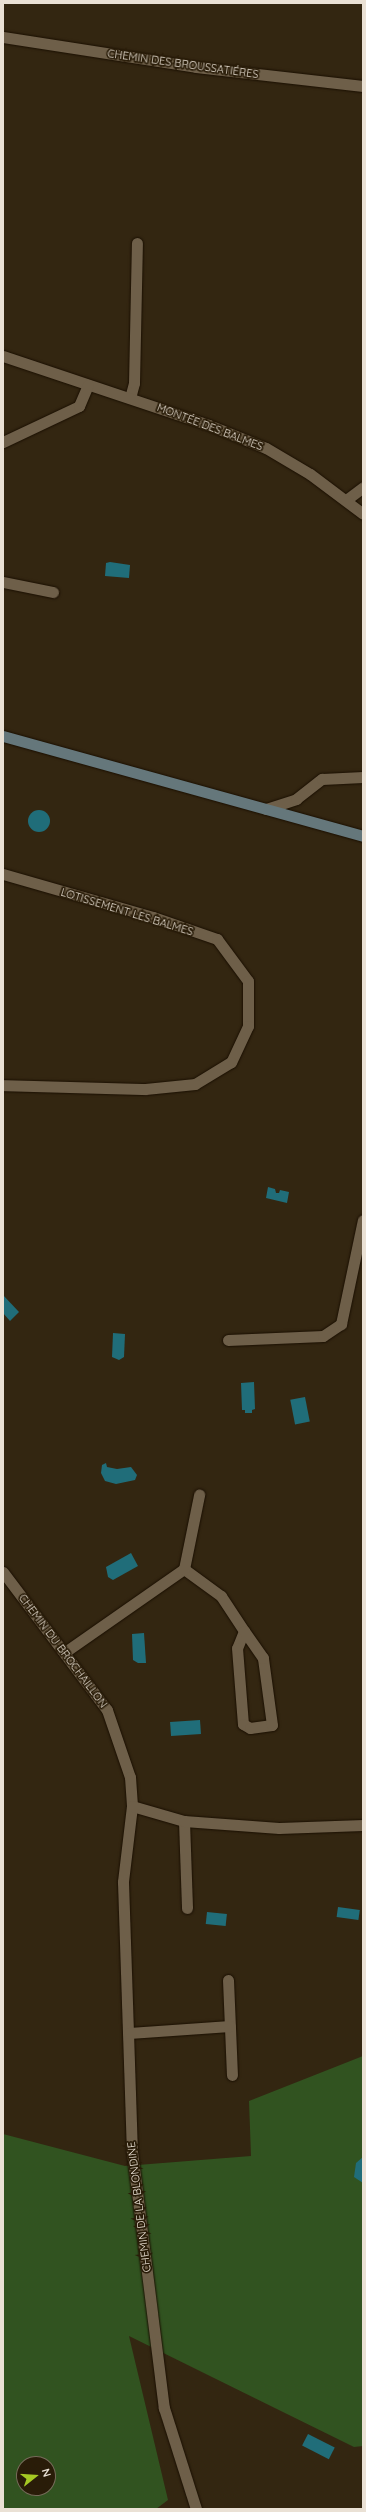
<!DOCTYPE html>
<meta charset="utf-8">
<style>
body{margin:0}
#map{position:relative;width:366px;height:2512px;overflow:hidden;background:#332611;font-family:Quicksand,sans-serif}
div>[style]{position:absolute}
.green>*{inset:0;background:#315320}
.water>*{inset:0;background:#206d79;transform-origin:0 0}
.round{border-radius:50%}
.roads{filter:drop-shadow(0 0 1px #1a0f00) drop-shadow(0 0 1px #1a0f00)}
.service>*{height:11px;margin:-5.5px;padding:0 5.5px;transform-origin:5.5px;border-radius:5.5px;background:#6e5f49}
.minor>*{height:11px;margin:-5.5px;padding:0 5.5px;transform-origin:5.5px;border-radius:5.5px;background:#6e5f49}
.secondary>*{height:11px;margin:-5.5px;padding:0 5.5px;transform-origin:5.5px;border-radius:5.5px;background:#65777b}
span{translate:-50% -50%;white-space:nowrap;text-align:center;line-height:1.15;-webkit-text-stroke:3.5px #291c08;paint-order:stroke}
.street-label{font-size:11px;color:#eae1d5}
.frame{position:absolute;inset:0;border:4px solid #eae1d5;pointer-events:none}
.north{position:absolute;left:16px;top:2456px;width:40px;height:40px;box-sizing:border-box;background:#291c08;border:1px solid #766b5a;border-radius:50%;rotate:73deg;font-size:11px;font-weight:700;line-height:16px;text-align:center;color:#eae1d5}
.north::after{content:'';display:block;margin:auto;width:14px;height:18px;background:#a5c823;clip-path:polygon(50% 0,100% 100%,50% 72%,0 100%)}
</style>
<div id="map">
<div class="green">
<div style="clip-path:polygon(evenodd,363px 2056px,363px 2446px,354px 2447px,129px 2336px,168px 2500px,156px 2509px,3px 2509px,3px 2134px,125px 2166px,251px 2156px,249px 2101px,363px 2056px,24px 2464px,48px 2464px,48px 2488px,24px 2488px,24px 2464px)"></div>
</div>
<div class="water">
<div style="clip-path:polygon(110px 562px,130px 565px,129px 578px,105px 576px,106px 563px)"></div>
<div class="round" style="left:28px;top:810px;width:22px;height:22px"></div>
<div style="clip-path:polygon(268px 1187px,275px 1189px,276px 1193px,279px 1193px,280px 1190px,289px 1192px,287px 1203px,266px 1198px)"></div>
<div style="clip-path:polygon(3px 1295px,19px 1312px,10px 1321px,3px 1313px)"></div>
<div style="clip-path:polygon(113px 1333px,125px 1334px,124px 1357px,119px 1360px,112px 1357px)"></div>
<div style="clip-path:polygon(254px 1382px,255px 1409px,252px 1410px,252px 1413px,245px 1413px,245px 1410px,242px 1410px,241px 1383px)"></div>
<div style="left:305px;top:1397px;width:25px;height:15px;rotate:79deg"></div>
<div style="clip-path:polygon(106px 1463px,107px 1467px,117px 1469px,131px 1467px,137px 1475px,135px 1480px,116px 1484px,105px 1481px,101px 1473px,102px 1465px)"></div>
<div style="clip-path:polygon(131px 1553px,138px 1566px,113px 1580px,108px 1577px,106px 1567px)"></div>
<div style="clip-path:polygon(144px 1633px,146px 1663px,138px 1663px,133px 1660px,132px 1634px)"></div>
<div style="left:200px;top:1720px;width:14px;height:30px;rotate:86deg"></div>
<div style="left:338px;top:1907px;width:22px;height:10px;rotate:8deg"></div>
<div style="left:207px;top:1912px;width:20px;height:12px;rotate:6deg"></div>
<div style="clip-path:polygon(363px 2157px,363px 2183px,354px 2177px,356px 2163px)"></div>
<div style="left:308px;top:2434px;width:30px;height:13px;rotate:27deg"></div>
</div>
<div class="roads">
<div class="service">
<div style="left:130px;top:398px;width:16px;rotate:-75deg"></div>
<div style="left:134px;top:383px;width:140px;rotate:-88.8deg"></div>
<div style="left:346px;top:500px;width:21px;rotate:-37deg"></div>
<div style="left:266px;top:809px;width:32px;rotate:-18deg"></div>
<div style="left:296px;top:799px;width:33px;rotate:-38deg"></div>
<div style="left:322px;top:779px;width:41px;rotate:-2.8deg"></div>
<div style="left:184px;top:1821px;width:87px;rotate:88deg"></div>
</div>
<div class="minor">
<div style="left:3px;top:37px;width:195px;rotate:8.8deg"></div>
<div style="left:196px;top:67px;width:168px;rotate:6.5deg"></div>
<div style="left:3px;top:356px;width:217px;rotate:18.5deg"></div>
<div style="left:209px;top:425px;width:61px;rotate:22deg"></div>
<div style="left:266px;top:448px;width:51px;rotate:30.6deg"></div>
<div style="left:310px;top:474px;width:66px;rotate:37deg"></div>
<div style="left:3px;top:442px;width:84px;rotate:-25.3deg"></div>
<div style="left:79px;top:406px;width:23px;rotate:-67deg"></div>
<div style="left:3px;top:582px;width:51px;rotate:11.3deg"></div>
<div style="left:3px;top:874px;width:156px;rotate:16deg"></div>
<div style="left:153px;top:917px;width:68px;rotate:19deg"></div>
<div style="left:217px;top:939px;width:52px;rotate:53.6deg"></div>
<div style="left:248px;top:981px;width:45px;rotate:90deg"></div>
<div style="left:248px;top:1026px;width:40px;rotate:115deg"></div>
<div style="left:231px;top:1062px;width:42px;rotate:148.6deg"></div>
<div style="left:195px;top:1084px;width:50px;rotate:174.3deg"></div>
<div style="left:145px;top:1089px;width:142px;rotate:-178.4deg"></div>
<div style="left:228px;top:1340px;width:95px;rotate:-2.4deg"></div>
<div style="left:323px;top:1336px;width:22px;rotate:-34deg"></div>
<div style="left:341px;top:1324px;width:106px;rotate:-78.1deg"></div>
<div style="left:184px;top:1569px;width:46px;rotate:36.1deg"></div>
<div style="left:221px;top:1596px;width:42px;rotate:56.7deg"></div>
<div style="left:244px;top:1631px;width:18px;rotate:112deg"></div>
<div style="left:237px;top:1648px;width:76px;rotate:85.5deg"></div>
<div style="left:243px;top:1724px;width:8px;rotate:30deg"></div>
<div style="left:250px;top:1728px;width:22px;rotate:-8deg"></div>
<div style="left:272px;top:1725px;width:68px;rotate:-97.7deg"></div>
<div style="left:263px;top:1658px;width:33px;rotate:-125deg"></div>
<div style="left:3px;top:1572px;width:173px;rotate:53deg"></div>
<div style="left:107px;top:1710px;width:71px;rotate:71.1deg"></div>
<div style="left:130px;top:1777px;width:29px;rotate:86deg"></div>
<div style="left:132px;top:1806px;width:77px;rotate:96.8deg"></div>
<div style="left:123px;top:1882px;width:270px;rotate:88.1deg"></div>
<div style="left:132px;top:2152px;width:258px;rotate:82.9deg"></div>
<div style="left:164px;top:2408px;width:106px;rotate:72.4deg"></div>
<div style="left:65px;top:1652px;width:145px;rotate:-34.9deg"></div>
<div style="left:184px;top:1569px;width:76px;rotate:-78.5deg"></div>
<div style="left:132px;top:1806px;width:54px;rotate:16.1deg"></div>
<div style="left:184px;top:1821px;width:95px;rotate:4.2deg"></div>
<div style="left:279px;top:1828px;width:84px;rotate:-2deg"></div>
<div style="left:228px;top:1980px;width:95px;rotate:87.6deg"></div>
<div style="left:129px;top:2033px;width:101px;rotate:-4deg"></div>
</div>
<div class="secondary">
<div style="left:3px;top:736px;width:374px;rotate:15.5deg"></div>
</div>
</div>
<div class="street-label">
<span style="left:183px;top:64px;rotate:8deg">CHEMIN DES BROUSSATIÉRES</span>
<span style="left:210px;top:427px;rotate:21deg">MONTÉE DES BALMES</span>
<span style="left:127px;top:912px;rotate:17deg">LOTISSEMENT LES BALMES</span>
<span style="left:63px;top:1651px;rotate:53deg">CHEMIN DU BROCHAILLON</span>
<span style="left:139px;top:2207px;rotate:-97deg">CHEMIN DE LA BLONDINE</span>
</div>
<div class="frame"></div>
<div class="north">N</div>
</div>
